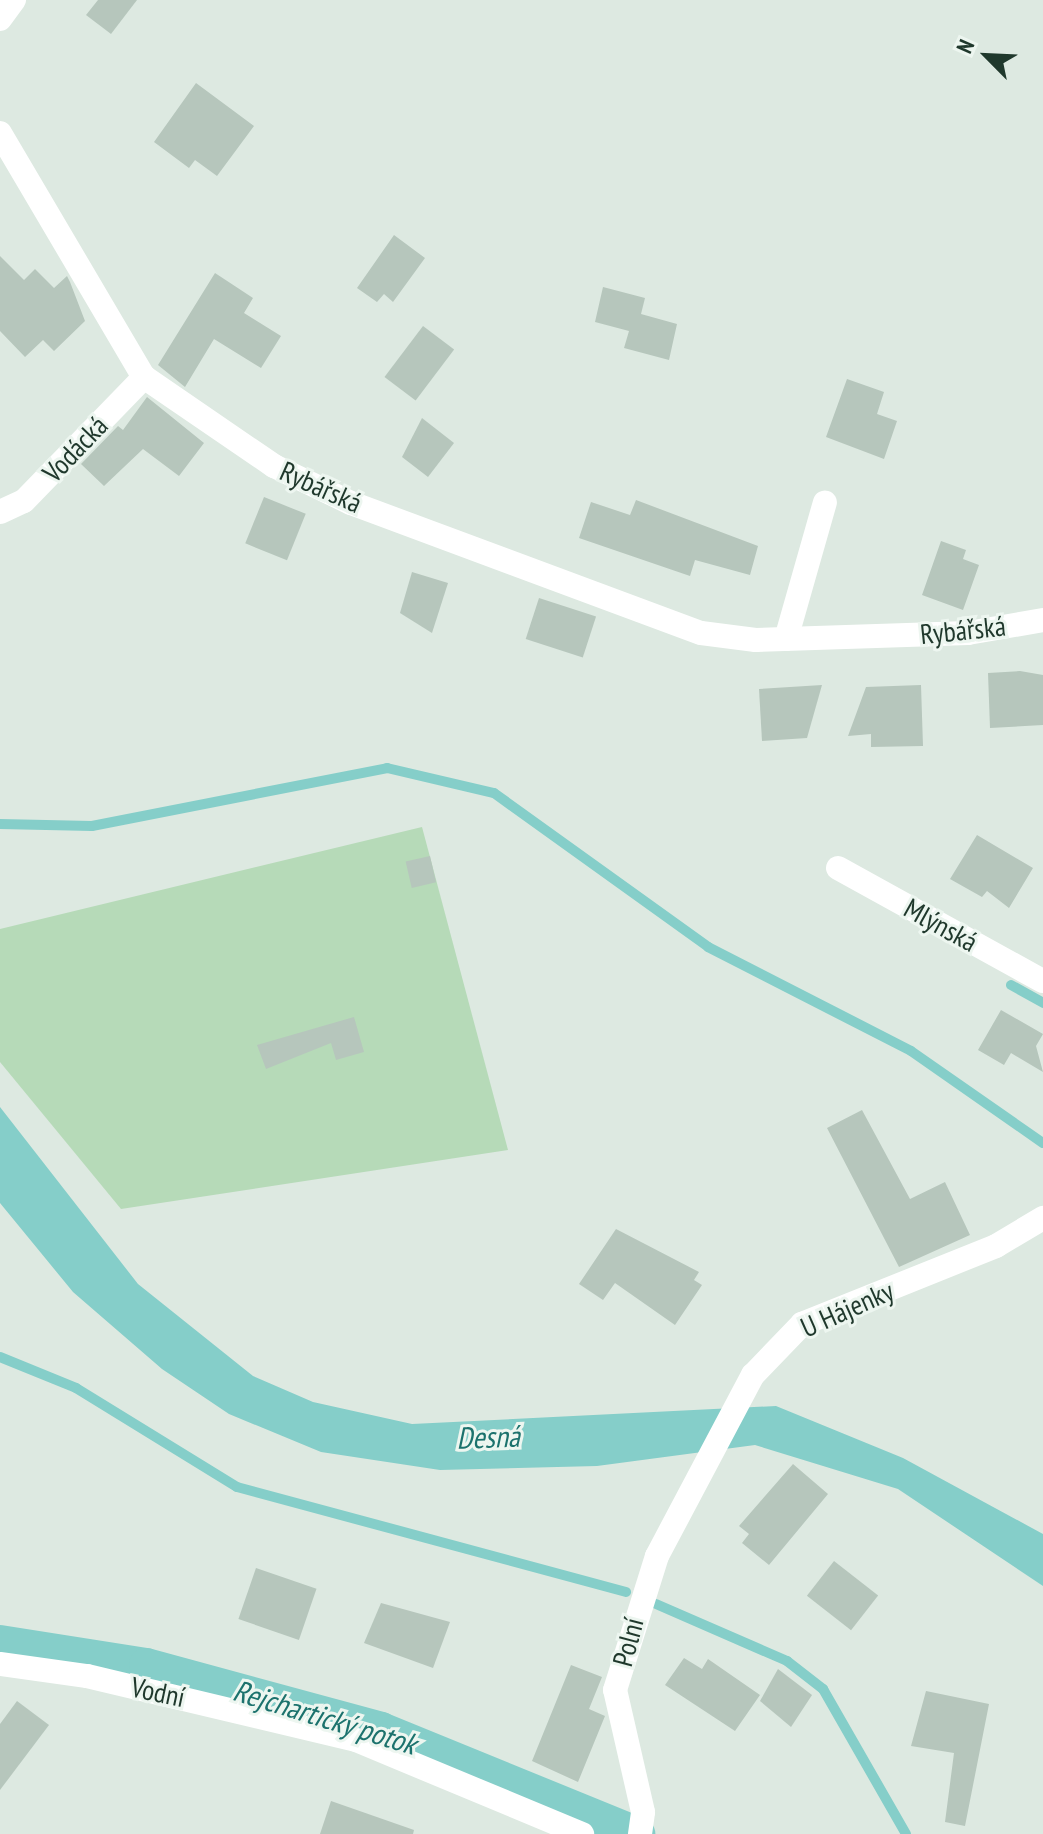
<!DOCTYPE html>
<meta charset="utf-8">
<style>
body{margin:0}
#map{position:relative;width:1043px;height:1834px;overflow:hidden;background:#dde9e1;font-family:"PT Sans Narrow",sans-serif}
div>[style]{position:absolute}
.green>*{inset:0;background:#b6dab8}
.water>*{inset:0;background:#85cec9}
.stream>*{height:10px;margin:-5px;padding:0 5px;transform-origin:5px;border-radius:5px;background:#85cec9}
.canal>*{height:34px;margin:-17px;padding:0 17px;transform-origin:17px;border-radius:17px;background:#85cec9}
.building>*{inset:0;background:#b6c6bc;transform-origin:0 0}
.minor>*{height:24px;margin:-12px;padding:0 12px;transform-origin:12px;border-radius:12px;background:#fff}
span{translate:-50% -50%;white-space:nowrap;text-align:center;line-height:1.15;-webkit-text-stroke:6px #edf6f0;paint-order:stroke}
.street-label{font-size:28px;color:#1f382c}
.water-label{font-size:30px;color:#1c726d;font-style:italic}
.north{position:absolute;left:947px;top:16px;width:80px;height:80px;-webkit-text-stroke:6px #edf6f0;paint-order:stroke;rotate:294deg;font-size:22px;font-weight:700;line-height:32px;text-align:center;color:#1f382c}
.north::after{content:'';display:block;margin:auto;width:28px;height:36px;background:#1f382c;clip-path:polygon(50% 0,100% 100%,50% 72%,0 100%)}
</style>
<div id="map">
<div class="green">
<div style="clip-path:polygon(422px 827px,508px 1150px,121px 1209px,0 1062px,0 929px)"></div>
</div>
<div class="water">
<div style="clip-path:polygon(0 1107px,138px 1284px,253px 1376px,313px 1402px,412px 1424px,776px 1406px,903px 1458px,1043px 1534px,1043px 1586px,898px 1489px,755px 1445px,597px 1466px,440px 1470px,321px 1452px,229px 1414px,162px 1369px,73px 1292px,0 1203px)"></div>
</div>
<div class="stream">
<div style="left:0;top:824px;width:92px;rotate:1.2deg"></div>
<div style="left:92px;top:826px;width:301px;rotate:-11.1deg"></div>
<div style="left:387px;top:768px;width:110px;rotate:13.2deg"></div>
<div style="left:494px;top:793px;width:264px;rotate:35.7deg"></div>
<div style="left:708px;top:947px;width:228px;rotate:27.1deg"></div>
<div style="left:911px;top:1051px;width:161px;rotate:34.9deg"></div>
<div style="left:1011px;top:985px;width:37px;rotate:29deg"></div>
<div style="left:0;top:1357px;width:82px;rotate:22.2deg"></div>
<div style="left:76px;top:1388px;width:189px;rotate:31.6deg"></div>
<div style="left:237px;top:1487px;width:403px;rotate:15.1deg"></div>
<div style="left:656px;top:1604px;width:143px;rotate:23.5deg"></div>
<div style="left:787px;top:1661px;width:46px;rotate:37.9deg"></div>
<div style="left:823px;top:1689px;width:167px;rotate:60.2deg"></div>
</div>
<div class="canal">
<div style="left:0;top:1642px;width:148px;rotate:9deg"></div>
<div style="left:146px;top:1665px;width:244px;rotate:15.2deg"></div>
<div style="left:381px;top:1729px;width:278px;rotate:22.2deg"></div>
</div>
<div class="building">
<div style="clip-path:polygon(98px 0,137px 0,111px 34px,86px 15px)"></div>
<div style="clip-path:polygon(196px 83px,254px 126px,217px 176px,195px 160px,189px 168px,154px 142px)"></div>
<div style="clip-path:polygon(394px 235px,425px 258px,393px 302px,384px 294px,377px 302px,357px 288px)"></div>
<div style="clip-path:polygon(0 256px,24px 280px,35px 269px,54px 288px,67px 276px,70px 282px,85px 321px,54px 351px,43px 340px,25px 357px,0 331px)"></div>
<div style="clip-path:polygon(215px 273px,253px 298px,244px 313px,281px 336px,261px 368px,214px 339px,185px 387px,158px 365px)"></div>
<div style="clip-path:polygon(603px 287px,645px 298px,641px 314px,677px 324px,669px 360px,624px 348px,629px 331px,595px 322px)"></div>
<div style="left:423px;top:326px;width:39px;height:64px;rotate:37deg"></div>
<div style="clip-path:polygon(847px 379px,884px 392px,877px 414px,897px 421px,884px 459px,826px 437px)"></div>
<div style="clip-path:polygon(147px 397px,204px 443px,179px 476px,143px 449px,104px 486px,81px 464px,118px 426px,123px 430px)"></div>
<div style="clip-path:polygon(422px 418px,454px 443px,428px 477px,402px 457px)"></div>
<div style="left:264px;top:497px;width:45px;height:50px;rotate:22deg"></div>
<div style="clip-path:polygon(636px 500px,758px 546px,750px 575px,695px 560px,690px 576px,579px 538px,591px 502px,630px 515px)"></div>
<div style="clip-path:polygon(941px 541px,966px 550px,963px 559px,979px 565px,963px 610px,922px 595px)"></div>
<div style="clip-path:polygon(412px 572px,448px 583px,432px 633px,400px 613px)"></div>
<div style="left:539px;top:598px;width:60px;height:43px;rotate:18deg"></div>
<div style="clip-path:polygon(1020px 671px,1043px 675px,1043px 725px,990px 728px,988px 673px)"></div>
<div style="clip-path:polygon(822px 685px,807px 738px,762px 741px,759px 689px)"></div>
<div style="clip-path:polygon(921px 685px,923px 746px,871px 747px,871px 734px,848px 736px,866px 687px)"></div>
<div style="clip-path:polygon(977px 835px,1033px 868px,1009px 908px,987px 891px,982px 897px,950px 879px)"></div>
<div style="left:430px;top:856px;width:27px;height:25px;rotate:77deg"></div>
<div style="clip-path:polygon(1001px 1010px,1043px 1034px,1036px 1046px,1043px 1072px,1011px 1053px,1004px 1065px,978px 1050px)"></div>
<div style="clip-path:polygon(354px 1017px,364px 1052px,336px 1060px,331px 1043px,266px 1069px,257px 1045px)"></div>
<div style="clip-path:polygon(862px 1110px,910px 1199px,945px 1182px,970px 1235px,899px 1267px,827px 1128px)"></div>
<div style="clip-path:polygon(616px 1229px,699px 1272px,694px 1280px,702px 1285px,675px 1325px,615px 1283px,603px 1300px,579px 1284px)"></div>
<div style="clip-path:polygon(793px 1464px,828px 1494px,769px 1565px,742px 1543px,749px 1534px,739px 1526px)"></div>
<div style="left:834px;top:1561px;width:56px;height:44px;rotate:38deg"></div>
<div style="left:256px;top:1568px;width:64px;height:54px;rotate:19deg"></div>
<div style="clip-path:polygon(381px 1603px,450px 1622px,433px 1668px,364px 1643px)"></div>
<div style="clip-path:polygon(684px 1658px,702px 1669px,708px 1659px,760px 1695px,735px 1731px,665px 1685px)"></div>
<div style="clip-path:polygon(571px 1665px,602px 1677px,589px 1709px,605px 1716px,578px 1782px,532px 1761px)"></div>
<div style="clip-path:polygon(778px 1669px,812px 1695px,791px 1727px,760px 1701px)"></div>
<div style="clip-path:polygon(926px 1691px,989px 1704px,965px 1826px,945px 1822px,954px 1753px,911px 1746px)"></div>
<div style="clip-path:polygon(17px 1701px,49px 1725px,0 1790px,0 1724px)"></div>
<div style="clip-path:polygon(331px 1801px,414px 1830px,413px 1834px,320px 1834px)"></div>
</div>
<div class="minor">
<div style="left:0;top:19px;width:24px;rotate:-54deg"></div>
<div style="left:0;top:133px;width:283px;rotate:59.5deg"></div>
<div style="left:144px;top:377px;width:158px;rotate:34.4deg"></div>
<div style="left:274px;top:466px;width:85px;rotate:25.7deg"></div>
<div style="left:351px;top:503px;width:373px;rotate:20.4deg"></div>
<div style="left:701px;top:633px;width:55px;rotate:7.3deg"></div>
<div style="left:756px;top:640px;width:212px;rotate:-1.9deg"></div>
<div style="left:968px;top:633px;width:76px;rotate:-9.8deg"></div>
<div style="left:0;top:512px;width:26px;rotate:-25deg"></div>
<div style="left:24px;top:501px;width:173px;rotate:-45.9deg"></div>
<div style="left:786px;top:639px;width:142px;rotate:-74.1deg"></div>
<div style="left:838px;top:868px;width:234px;rotate:28.9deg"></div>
<div style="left:0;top:1664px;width:88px;rotate:7.9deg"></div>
<div style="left:87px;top:1676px;width:277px;rotate:13.4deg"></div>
<div style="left:356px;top:1740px;width:245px;rotate:22.6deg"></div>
<div style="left:640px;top:1834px;width:22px;rotate:-82deg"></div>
<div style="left:643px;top:1812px;width:125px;rotate:-102.9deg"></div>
<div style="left:615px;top:1690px;width:140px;rotate:-72.6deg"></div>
<div style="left:657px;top:1556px;width:205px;rotate:-62.1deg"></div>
<div style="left:753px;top:1375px;width:71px;rotate:-46.1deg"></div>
<div style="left:802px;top:1324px;width:209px;rotate:-21.9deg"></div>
<div style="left:996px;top:1246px;width:55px;rotate:-30.8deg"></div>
</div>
<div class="street-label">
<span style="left:75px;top:449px;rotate:-46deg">Vodácká</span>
<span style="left:321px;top:487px;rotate:24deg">Rybářská</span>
<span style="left:963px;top:630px;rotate:-6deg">Rybářská</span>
<span style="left:941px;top:925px;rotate:29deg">Mlýnská</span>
<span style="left:847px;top:1309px;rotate:-24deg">U Hájenky</span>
<span style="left:628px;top:1642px;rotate:-75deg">Polní</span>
<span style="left:158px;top:1692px;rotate:12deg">Vodní</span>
</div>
<div class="water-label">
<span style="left:488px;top:1437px;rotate:-2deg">Desná</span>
<span style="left:325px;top:1717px;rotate:17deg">Rejchartický potok</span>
</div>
<div class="north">N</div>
</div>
